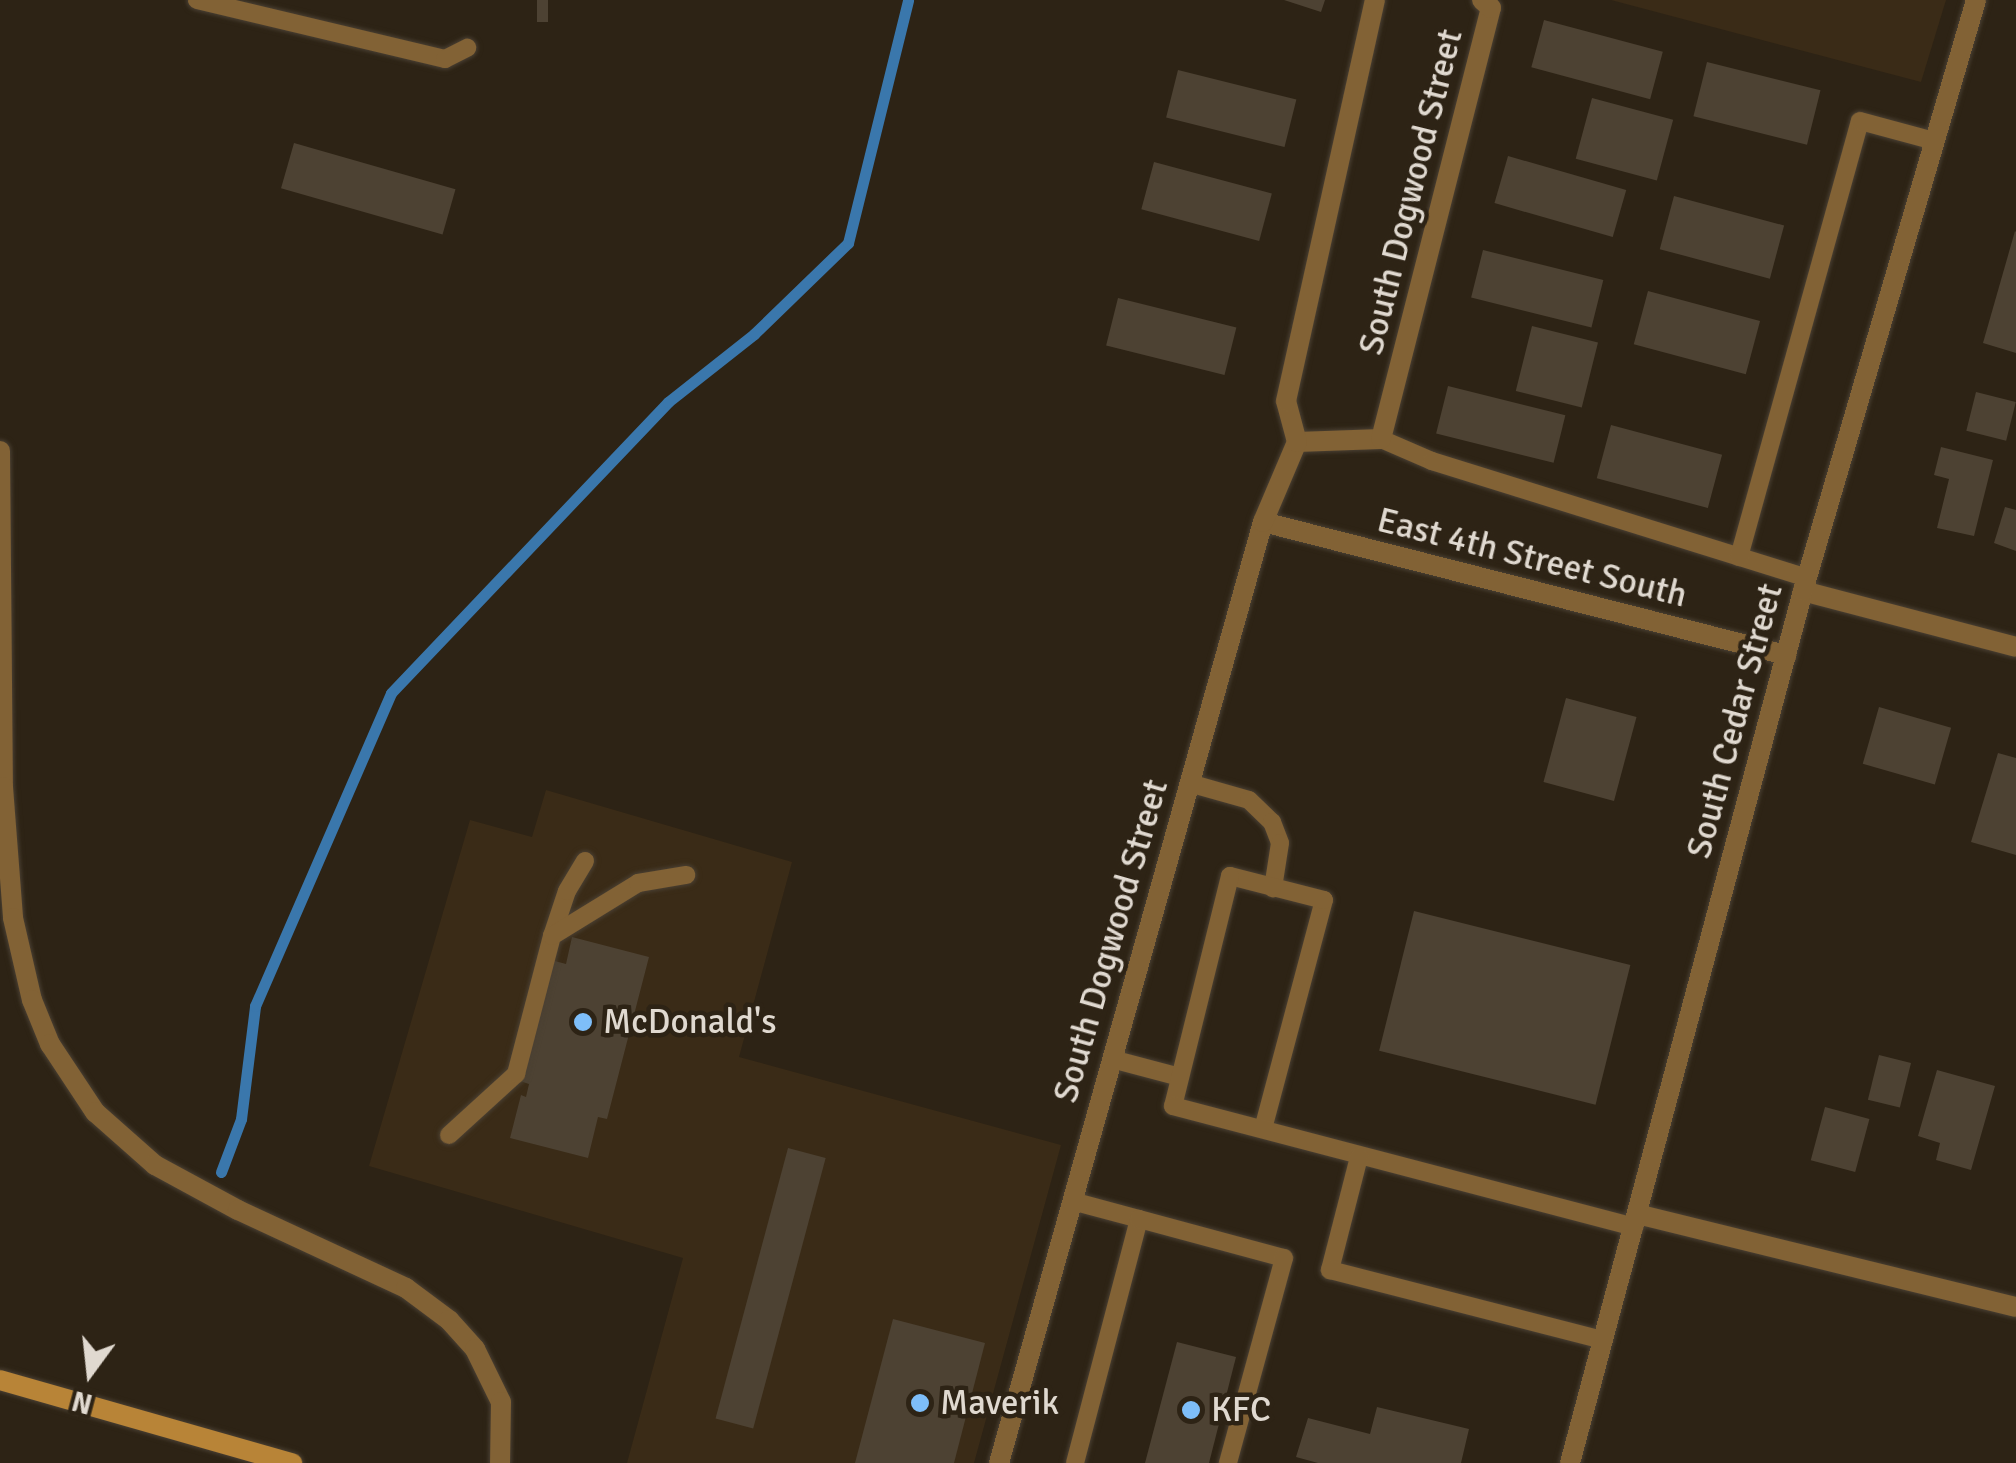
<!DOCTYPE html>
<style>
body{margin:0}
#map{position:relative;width:2016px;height:1463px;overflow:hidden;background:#2d2315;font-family:Signika,sans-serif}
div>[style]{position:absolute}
.built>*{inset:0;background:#3a2b17}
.stream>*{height:11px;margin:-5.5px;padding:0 5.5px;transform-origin:5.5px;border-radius:5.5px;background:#3a77ac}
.building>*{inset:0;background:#4d4233;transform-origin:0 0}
.roads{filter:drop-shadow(0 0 2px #4a4033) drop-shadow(0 0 2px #4a4033)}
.service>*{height:18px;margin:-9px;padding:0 9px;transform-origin:9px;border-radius:9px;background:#826235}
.minor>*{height:20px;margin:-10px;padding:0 10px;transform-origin:10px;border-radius:10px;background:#826235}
.tertiary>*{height:20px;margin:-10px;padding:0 10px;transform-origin:10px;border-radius:10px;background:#826235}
.secondary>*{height:20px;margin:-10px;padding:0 10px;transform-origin:10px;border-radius:10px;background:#b88437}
.dots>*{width:28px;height:28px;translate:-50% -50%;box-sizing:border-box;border:5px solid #2d2315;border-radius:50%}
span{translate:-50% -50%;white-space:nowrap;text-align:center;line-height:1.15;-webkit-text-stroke:9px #2d2315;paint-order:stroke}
.street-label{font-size:35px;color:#e0d9d0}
.poi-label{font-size:35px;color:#e0d9d0}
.left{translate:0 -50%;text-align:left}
.north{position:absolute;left:40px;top:1323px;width:100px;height:100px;-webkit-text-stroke:8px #2d2315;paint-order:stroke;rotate:195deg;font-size:28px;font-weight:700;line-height:40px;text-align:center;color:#e0d9d0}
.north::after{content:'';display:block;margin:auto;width:35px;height:45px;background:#e0d9d0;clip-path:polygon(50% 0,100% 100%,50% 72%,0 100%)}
</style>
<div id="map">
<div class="built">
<div style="clip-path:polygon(1611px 0,1946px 0,1921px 82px)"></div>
<div style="clip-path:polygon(546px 790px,792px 862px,739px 1057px,1061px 1145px,974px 1463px,627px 1463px,683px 1258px,369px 1166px,470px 820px,532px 837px)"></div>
</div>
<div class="stream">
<div style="left:221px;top:1172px;width:57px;rotate:-69.3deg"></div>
<div style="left:241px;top:1119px;width:114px;rotate:-82.9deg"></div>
<div style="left:255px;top:1006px;width:341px;rotate:-66.5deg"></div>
<div style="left:391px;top:693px;width:402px;rotate:-46.4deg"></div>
<div style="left:668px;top:402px;width:110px;rotate:-38.3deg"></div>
<div style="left:754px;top:334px;width:131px;rotate:-44.1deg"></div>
<div style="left:848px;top:243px;width:250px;rotate:-76.1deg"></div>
</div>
<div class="building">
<div style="left:537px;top:0;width:11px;height:22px"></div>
<div style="clip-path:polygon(1284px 0,1325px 0,1321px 12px)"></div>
<div style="left:1544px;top:20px;width:123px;height:49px;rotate:15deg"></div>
<div style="left:1707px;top:62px;width:117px;height:56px;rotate:14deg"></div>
<div style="left:1178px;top:70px;width:122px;height:49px;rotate:14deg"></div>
<div style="left:1592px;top:98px;width:84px;height:63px;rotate:15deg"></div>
<div style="left:294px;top:143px;width:168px;height:47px;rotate:16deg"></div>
<div style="left:1508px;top:156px;width:123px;height:49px;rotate:16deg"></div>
<div style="left:1154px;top:162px;width:122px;height:49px;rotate:15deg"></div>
<div style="left:1674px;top:196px;width:114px;height:55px;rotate:15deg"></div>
<div style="clip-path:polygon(2015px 231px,2016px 232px,2016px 353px,1983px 343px)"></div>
<div style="left:1483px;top:250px;width:124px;height:49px;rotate:14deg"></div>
<div style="left:1648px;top:291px;width:116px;height:55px;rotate:15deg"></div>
<div style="left:1118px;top:298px;width:122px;height:49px;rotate:14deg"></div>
<div style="left:1532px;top:326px;width:68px;height:67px;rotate:14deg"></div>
<div style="left:1448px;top:386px;width:121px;height:49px;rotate:14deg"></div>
<div style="left:1976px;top:392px;width:41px;height:40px;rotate:14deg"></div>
<div style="left:1611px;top:425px;width:115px;height:55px;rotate:15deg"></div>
<div style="clip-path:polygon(1941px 447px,1993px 460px,1974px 536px,1937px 528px,1949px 479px,1934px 475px)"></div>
<div style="clip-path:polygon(2005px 507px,2016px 510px,2016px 551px,1994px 543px)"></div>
<div style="left:1566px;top:698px;width:73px;height:87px;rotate:15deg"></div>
<div style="left:1879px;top:707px;width:75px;height:59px;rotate:16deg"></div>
<div style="clip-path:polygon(1998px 753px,2016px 758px,2016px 855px,1971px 842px)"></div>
<div style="left:1414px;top:911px;width:223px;height:144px;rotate:14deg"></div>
<div style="clip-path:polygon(572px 937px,649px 957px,607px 1119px,598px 1117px,588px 1158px,510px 1138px,521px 1095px,526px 1097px,529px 1084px,520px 1081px,551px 960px,566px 964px)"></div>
<div style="left:1879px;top:1055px;width:33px;height:46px;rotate:14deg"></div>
<div style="clip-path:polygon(1937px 1070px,1995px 1086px,1971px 1170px,1936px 1160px,1940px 1143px,1918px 1136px)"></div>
<div style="left:1825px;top:1107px;width:46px;height:55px;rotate:15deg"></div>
<div style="left:788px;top:1148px;width:39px;height:280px;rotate:15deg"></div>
<div style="clip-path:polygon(893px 1319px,985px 1343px,954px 1463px,855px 1463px)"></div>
<div style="clip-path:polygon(1177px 1342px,1236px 1357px,1209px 1463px,1145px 1463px)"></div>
<div style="clip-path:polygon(1377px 1407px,1469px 1429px,1461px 1463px,1318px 1463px,1296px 1457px,1308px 1418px,1370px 1434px)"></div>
</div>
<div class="roads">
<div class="service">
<div style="left:197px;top:0;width:255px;rotate:13.4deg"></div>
<div style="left:445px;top:59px;width:25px;rotate:-27deg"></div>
<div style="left:1381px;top:439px;width:56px;rotate:23.3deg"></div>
<div style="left:1432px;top:461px;width:393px;rotate:17.3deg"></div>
<div style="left:1739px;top:557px;width:452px;rotate:-74.5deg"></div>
<div style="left:1860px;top:121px;width:77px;rotate:15.1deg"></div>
<div style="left:1189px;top:783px;width:62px;rotate:15.8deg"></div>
<div style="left:1249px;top:800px;width:32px;rotate:44deg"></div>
<div style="left:1272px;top:822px;width:22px;rotate:69deg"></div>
<div style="left:1280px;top:843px;width:46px;rotate:98.8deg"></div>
<div style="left:552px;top:936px;width:47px;rotate:-71.6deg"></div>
<div style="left:567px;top:891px;width:35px;rotate:-59deg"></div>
<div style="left:1112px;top:1059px;width:70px;rotate:14.8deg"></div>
<div style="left:1263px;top:1129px;width:237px;rotate:-75.1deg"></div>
<div style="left:1324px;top:900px;width:97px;rotate:-165.7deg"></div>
<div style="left:1230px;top:876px;width:237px;rotate:103.9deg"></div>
<div style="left:1173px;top:1106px;width:477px;rotate:14.7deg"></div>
<div style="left:449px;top:1135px;width:91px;rotate:-42.3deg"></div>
<div style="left:516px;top:1074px;width:143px;rotate:-75.4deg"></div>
<div style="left:552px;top:936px;width:101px;rotate:-31.6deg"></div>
<div style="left:638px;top:883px;width:49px;rotate:-9.5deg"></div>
<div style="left:1359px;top:1157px;width:117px;rotate:104.4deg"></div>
<div style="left:1330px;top:1270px;width:281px;rotate:14.4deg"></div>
<div style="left:1072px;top:1201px;width:69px;rotate:15deg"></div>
<div style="left:1139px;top:1219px;width:252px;rotate:104.7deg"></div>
<div style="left:1139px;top:1219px;width:150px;rotate:15.1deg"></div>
<div style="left:1284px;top:1258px;width:213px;rotate:105.3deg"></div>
</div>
<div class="minor">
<div style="left:1297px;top:442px;width:84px;rotate:-2deg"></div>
<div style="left:1381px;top:439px;width:445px;rotate:-75.7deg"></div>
<div style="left:1491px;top:8px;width:12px;rotate:-138deg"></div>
<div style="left:1263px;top:522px;width:540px;rotate:14.27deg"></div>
<div style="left:1803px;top:591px;width:220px;rotate:14.7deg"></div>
<div style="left:1637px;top:1214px;width:390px;rotate:13.8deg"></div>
<div style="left:999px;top:1463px;width:977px;rotate:-74.33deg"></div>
<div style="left:1263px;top:522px;width:87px;rotate:-67deg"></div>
<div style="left:1297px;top:442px;width:42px;rotate:-105deg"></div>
<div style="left:1286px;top:401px;width:411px;rotate:-77.5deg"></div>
<div style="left:1570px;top:1463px;width:903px;rotate:-75.04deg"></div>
<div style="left:1803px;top:591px;width:616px;rotate:-73.68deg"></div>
</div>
<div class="tertiary">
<div style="left:0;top:451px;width:336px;rotate:89.5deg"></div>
<div style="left:3px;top:787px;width:131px;rotate:85.6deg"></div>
<div style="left:13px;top:918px;width:84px;rotate:77deg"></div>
<div style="left:32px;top:1000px;width:48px;rotate:67.8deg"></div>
<div style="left:50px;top:1044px;width:82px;rotate:56.5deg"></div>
<div style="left:95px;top:1112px;width:80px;rotate:41.5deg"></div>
<div style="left:155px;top:1165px;width:94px;rotate:28.5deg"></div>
<div style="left:238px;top:1210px;width:185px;rotate:24.9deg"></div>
<div style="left:406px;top:1288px;width:54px;rotate:36.7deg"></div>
<div style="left:449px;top:1320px;width:39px;rotate:48deg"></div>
<div style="left:475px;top:1349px;width:59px;rotate:63.9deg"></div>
<div style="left:501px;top:1402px;width:61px;rotate:90.9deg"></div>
</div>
<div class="secondary">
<div style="left:0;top:1380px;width:304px;rotate:15.9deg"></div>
</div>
</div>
<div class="dots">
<div style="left:583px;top:1022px;background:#7ebef9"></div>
<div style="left:920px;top:1403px;background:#7ebef9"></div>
<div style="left:1191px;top:1410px;background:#7ebef9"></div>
</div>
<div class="street-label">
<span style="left:1411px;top:192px;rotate:-76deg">South Dogwood Street</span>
<span style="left:1532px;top:558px;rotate:14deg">East 4th Street South</span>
<span style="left:1735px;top:721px;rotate:-75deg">South Cedar Street</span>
<span style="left:1111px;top:941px;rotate:-74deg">South Dogwood Street</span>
</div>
<div class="poi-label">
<span class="left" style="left:603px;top:1022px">McDonald's</span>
<span class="left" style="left:940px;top:1403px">Maverik</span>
<span class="left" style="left:1211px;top:1410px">KFC</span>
</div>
<div class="north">N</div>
</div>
